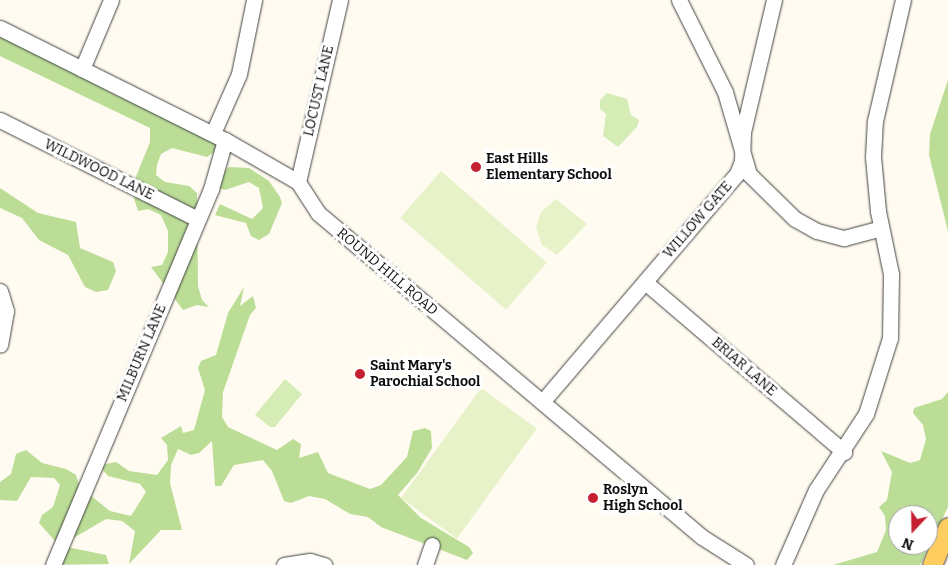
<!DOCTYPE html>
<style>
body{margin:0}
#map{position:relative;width:948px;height:565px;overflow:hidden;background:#fffbf0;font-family:Bitter,serif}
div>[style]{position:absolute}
.green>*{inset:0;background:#d6ecb7}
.forest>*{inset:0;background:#bbdd96}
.pitch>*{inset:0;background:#e7f2c9;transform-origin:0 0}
.roads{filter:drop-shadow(0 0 1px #414141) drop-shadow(0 0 1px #414141)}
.minor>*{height:15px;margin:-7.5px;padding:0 7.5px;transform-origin:7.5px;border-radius:7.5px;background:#fff}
.major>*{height:19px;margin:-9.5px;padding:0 9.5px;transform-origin:9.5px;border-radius:9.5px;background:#fecd60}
.dots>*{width:14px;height:14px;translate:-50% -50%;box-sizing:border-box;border:2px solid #fff;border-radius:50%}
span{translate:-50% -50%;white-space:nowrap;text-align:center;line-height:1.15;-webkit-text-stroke:5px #fff;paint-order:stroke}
.street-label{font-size:14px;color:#0e0e0e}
.poi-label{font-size:14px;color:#0e0e0e;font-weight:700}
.left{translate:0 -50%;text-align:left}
.north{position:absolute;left:888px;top:505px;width:50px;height:50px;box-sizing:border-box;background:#fff;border:1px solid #9f9f9f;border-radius:50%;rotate:201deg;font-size:14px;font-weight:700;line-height:20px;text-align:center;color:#0e0e0e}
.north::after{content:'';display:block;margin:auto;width:18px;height:22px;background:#c51f32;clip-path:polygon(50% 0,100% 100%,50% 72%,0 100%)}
</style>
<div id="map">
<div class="green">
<div style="clip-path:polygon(607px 93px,627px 99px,631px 115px,639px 120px,637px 127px,618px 147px,603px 136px,606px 114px,600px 109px,600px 100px)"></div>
<div style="clip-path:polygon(285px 379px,302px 394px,275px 427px,270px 427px,255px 415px)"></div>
</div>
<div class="forest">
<div style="clip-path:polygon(0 31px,111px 93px,214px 140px,217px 150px,207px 157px,172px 148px,161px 154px,157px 165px,156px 175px,165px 182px,189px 186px,197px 193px,198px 286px,202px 300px,209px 307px,197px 305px,183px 310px,151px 267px,162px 265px,168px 252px,168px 231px,161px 215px,148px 209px,138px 211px,134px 198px,135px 179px,150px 142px,150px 128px,0 56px)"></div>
<div style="clip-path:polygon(948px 80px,948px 231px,929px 155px,930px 134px)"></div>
<div style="clip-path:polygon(229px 167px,249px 168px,269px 181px,280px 197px,282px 203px,269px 234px,259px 240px,251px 236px,246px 223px,215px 215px,220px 204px,252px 219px,263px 208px,259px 188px,249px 182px,225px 190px,219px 188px,219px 176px)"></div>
<div style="clip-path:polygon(0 188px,38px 213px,76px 222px,80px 248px,113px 262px,116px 271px,108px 290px,96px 292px,85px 287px,68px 255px,39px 240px,22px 218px,0 208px)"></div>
<div style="clip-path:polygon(244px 287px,240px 306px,253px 296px,256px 308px,250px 315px,223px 392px,222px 417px,228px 427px,277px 450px,293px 439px,301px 444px,299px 458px,318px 452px,328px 473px,370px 489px,381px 485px,407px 457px,413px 431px,425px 428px,431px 431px,432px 448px,417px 473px,398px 495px,421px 518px,469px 547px,473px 553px,467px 560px,381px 527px,368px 517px,350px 514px,325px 499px,309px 496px,291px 503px,284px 501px,272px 471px,263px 460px,234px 465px,221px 486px,215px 486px,212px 441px,199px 453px,191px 455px,178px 449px,171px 465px,170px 483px,182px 530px,161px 530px,129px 564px,135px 531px,122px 521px,106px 519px,70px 540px,67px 547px,106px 555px,109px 564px,49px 565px,55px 541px,39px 523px,42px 515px,53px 507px,60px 485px,54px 478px,31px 477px,17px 501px,0 500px,0 482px,11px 474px,16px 454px,26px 450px,42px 463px,66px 469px,76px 475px,80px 487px,110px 511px,131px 516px,146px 492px,140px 484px,108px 476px,102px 469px,106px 464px,116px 462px,129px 471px,157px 475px,168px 460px,167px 445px,161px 438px,181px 426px,183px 433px,194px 430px,205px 390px,198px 368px,201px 361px,216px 355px,228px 313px)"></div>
<div style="clip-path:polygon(evenodd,948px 392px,948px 507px,920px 565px,833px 565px,877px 552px,886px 530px,885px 516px,879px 507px,887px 500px,892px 472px,881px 451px,910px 463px,920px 460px,926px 439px,923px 425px,913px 413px,914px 408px,942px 399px,948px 392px,898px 515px,928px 515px,928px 545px,898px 545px,898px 515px)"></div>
</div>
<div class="pitch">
<div style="left:441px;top:171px;width:140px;height:62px;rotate:41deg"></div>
<div style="clip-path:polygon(556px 199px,587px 224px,557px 255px,542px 245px,536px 227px,541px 212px)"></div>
<div style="left:481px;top:388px;width:69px;height:136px;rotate:36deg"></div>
</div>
<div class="roads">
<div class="minor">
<div style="left:679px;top:0;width:103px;rotate:63.4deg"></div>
<div style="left:725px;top:92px;width:85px;rotate:73.7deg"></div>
<div style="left:749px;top:174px;width:64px;rotate:44.4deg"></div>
<div style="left:795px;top:219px;width:25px;rotate:29deg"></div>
<div style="left:817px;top:231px;width:28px;rotate:15deg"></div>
<div style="left:844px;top:238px;width:38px;rotate:-15deg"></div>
<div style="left:0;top:28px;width:251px;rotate:26.5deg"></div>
<div style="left:225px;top:140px;width:84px;rotate:29.9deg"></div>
<div style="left:298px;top:182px;width:37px;rotate:57deg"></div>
<div style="left:318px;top:213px;width:502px;rotate:40.16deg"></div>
<div style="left:702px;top:537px;width:52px;rotate:32.5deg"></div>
<div style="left:82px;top:69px;width:75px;rotate:-67.2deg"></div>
<div style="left:0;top:120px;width:221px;rotate:26.6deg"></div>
<div style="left:213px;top:133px;width:64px;rotate:-66.2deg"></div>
<div style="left:239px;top:74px;width:76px;rotate:-78.5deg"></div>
<div style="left:298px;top:182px;width:187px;rotate:-77deg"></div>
<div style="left:645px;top:282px;width:262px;rotate:40.5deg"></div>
<div style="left:0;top:291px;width:21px;rotate:73deg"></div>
<div style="left:6px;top:311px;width:34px;rotate:100deg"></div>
<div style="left:542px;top:402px;width:300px;rotate:-49.5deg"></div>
<div style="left:737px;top:174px;width:14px;rotate:-69deg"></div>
<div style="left:742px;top:161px;width:29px;rotate:-88deg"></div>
<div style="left:743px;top:132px;width:136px;rotate:-76.8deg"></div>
<div style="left:53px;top:565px;width:408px;rotate:-67.2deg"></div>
<div style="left:211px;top:189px;width:51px;rotate:-74.1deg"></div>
<div style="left:284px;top:565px;width:26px;rotate:-9deg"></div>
<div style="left:310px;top:561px;width:15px;rotate:16deg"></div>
<div style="left:425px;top:565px;width:21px;rotate:-71deg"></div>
<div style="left:783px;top:565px;width:82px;rotate:-66.3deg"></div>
<div style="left:816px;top:490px;width:91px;rotate:-56.7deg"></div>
<div style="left:866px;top:414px;width:80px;rotate:-72.5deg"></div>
<div style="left:890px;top:338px;width:64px;rotate:-89.1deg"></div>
<div style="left:891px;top:274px;width:64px;rotate:-101.7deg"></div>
<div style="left:878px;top:211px;width:54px;rotate:-95.3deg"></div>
<div style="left:873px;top:157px;width:36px;rotate:-87deg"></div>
<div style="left:875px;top:121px;width:124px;rotate:-77deg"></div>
</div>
<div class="major">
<div style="left:932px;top:565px;width:41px;rotate:-67.2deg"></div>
</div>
</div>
<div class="dots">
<div style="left:476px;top:167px;background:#c51f32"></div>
<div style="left:360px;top:374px;background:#c51f32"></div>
<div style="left:593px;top:498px;background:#c51f32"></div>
</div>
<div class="street-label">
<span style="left:319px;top:91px;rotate:-77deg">LOCUST LANE</span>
<span style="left:99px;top:170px;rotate:26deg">WILDWOOD LANE</span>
<span style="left:698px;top:220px;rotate:-49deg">WILLOW GATE</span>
<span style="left:387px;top:272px;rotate:40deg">ROUND HILL ROAD</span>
<span style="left:142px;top:353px;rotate:-67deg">MILBURN LANE</span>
<span style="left:744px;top:367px;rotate:41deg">BRIAR LANE</span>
</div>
<div class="poi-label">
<span class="left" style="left:486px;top:167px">East Hills<br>Elementary School</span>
<span class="left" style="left:370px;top:374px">Saint Mary's<br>Parochial School</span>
<span class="left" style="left:603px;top:498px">Roslyn<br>High School</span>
</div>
<div class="north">N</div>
</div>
